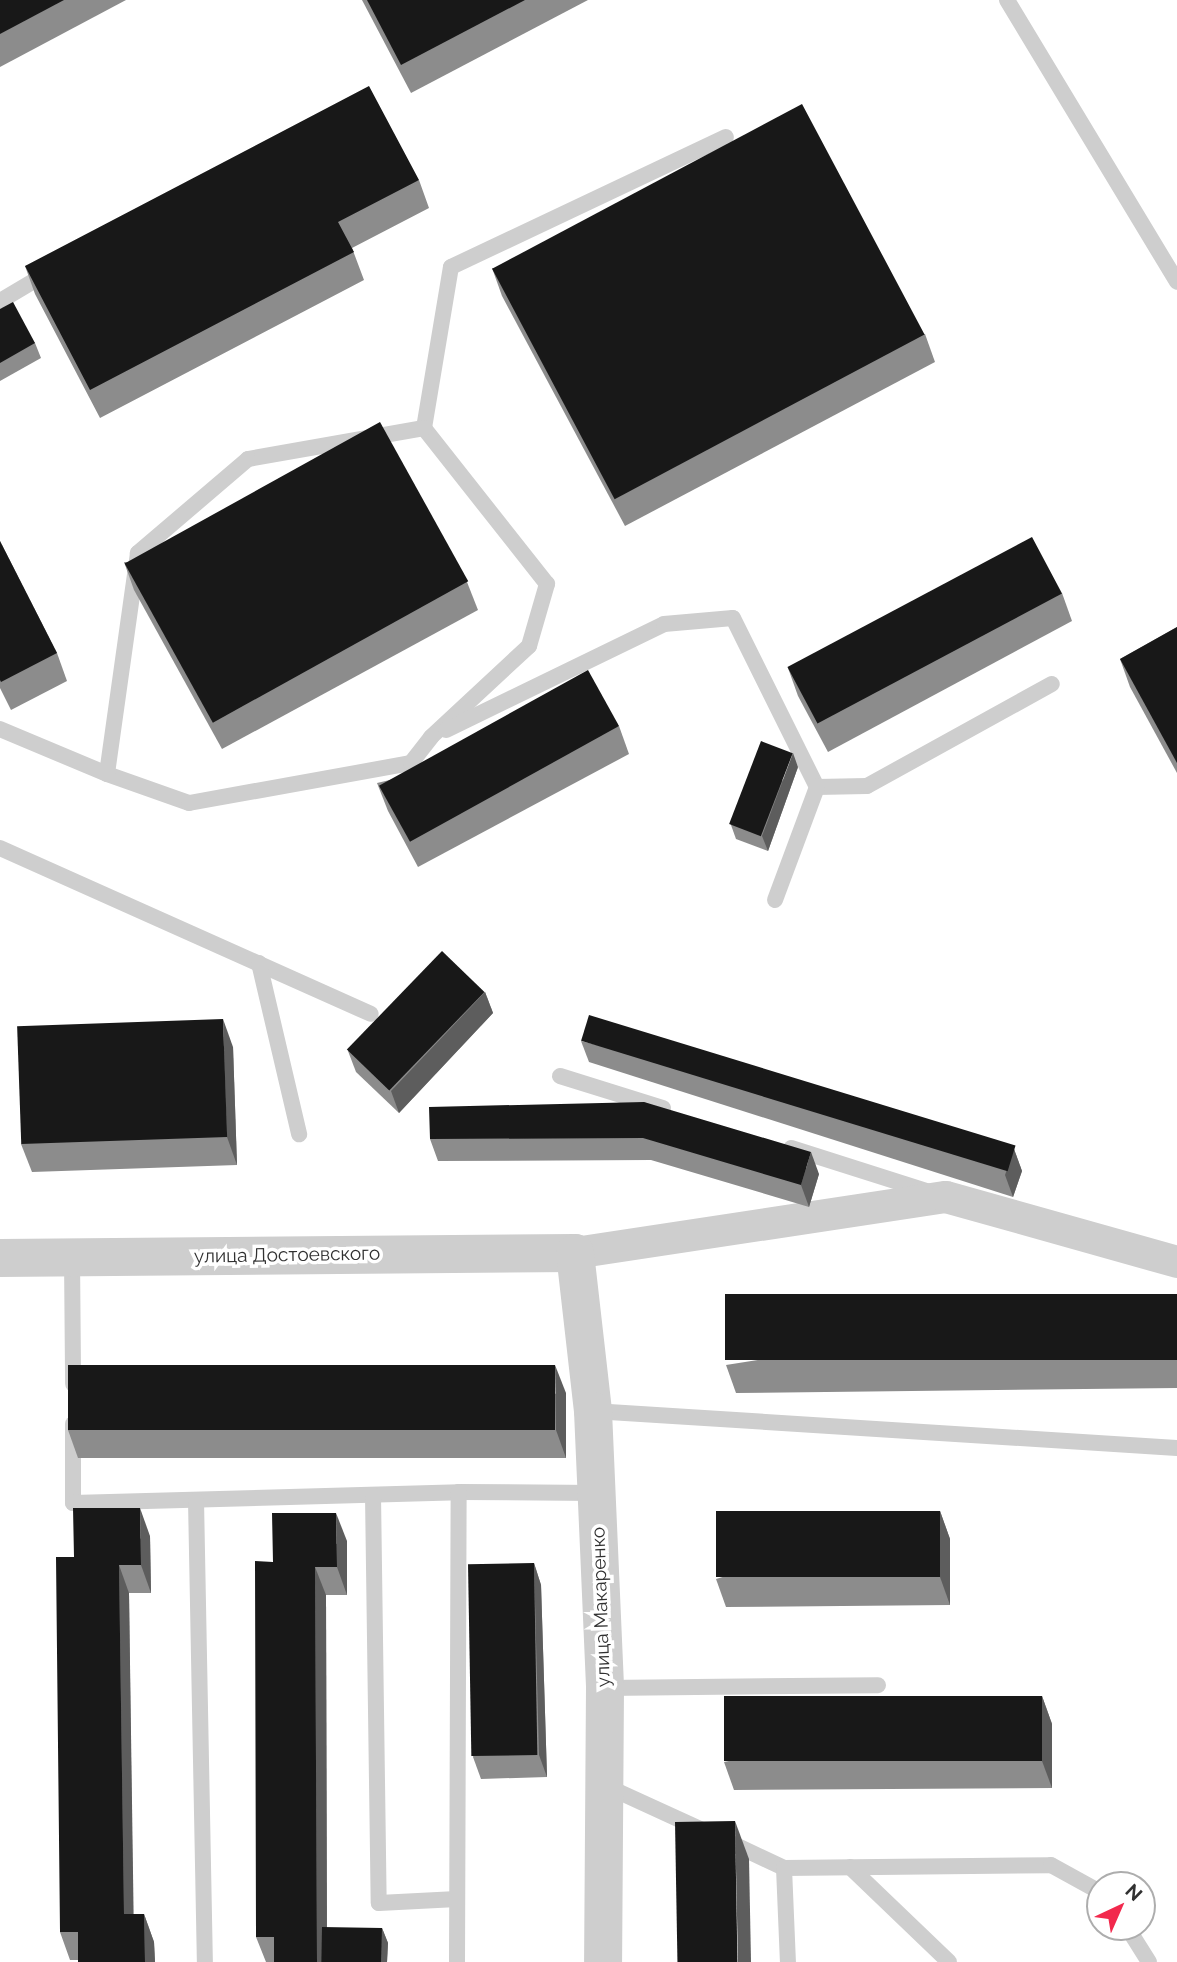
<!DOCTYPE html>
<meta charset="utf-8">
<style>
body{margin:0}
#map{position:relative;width:1177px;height:1962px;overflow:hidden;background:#fff;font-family:Raleway,sans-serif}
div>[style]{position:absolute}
.service>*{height:16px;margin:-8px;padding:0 8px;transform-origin:8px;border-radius:8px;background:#cecece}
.minor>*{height:32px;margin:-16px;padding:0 16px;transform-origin:16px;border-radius:16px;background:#cecece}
.tertiary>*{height:38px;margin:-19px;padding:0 19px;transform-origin:19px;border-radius:19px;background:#cecece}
.wall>*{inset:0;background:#8c8c8c}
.shaded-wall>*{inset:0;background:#5d5d5d}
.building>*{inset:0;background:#181818;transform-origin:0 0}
span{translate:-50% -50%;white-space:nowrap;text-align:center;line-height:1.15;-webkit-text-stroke:7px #fff;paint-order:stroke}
.street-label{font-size:19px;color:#313131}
.north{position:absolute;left:1086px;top:1871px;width:70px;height:70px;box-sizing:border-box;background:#fff;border:2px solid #adadad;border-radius:50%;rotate:44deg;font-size:19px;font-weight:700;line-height:28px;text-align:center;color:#313131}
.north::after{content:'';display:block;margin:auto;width:24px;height:32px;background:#f2294d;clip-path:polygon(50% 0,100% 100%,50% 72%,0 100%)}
</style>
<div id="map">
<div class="service">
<div style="left:1007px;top:0;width:329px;rotate:58.9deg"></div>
<div style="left:0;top:301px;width:57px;rotate:-30.6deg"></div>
<div style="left:424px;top:428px;width:163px;rotate:-80.5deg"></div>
<div style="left:451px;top:267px;width:304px;rotate:-25.3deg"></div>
<div style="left:0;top:729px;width:116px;rotate:22.8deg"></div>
<div style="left:107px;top:774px;width:87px;rotate:19.5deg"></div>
<div style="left:189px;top:803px;width:226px;rotate:-10.2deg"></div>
<div style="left:411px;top:763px;width:33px;rotate:-52deg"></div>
<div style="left:431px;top:737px;width:134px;rotate:-42.9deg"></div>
<div style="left:529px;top:646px;width:65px;rotate:-73.8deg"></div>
<div style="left:547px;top:584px;width:199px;rotate:-128.3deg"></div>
<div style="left:424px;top:428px;width:179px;rotate:170deg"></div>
<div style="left:248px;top:459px;width:145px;rotate:139.5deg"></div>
<div style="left:138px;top:553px;width:223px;rotate:98deg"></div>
<div style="left:446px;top:730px;width:242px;rotate:-25.9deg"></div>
<div style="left:664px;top:624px;width:69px;rotate:-5deg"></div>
<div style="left:733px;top:618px;width:189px;rotate:63.6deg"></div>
<div style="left:817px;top:787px;width:50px;rotate:-1.1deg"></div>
<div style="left:867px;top:786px;width:211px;rotate:-28.9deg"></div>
<div style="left:0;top:848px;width:406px;rotate:24.1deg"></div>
<div style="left:775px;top:900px;width:121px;rotate:-69.6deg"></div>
<div style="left:259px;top:963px;width:176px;rotate:76.8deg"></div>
<div style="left:560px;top:1076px;width:108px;rotate:17.3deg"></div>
<div style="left:791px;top:1148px;width:149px;rotate:17.6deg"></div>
<div style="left:72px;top:1257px;width:127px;rotate:89.5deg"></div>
<div style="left:593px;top:1411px;width:585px;rotate:3.63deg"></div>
<div style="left:73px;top:1424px;width:79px;rotate:90deg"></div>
<div style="left:73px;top:1503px;width:386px;rotate:-1.6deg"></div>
<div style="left:459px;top:1492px;width:137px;rotate:0.4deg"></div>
<div style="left:373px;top:1495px;width:408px;rotate:89.2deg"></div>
<div style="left:379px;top:1903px;width:78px;rotate:-2.9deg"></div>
<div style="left:196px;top:1500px;width:462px;rotate:88.9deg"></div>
<div style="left:605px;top:1688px;width:273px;rotate:-0.6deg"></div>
<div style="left:606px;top:1786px;width:106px;rotate:24.6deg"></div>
<div style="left:729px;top:1842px;width:61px;rotate:25.3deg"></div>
<div style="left:784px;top:1868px;width:94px;rotate:87.6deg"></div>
<div style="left:850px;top:1867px;width:137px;rotate:43.8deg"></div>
<div style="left:784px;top:1868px;width:267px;rotate:-0.6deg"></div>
<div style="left:1051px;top:1865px;width:56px;rotate:28.9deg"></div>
<div style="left:1127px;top:1927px;width:41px;rotate:57.8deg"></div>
<div style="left:457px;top:1962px;width:470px;rotate:-89.8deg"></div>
</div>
<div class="minor">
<div style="left:575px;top:1253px;width:375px;rotate:-8.6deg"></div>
<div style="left:946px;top:1197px;width:240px;rotate:15.7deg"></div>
</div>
<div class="tertiary">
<div style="left:0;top:1258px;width:575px;rotate:-0.5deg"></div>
<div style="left:575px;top:1253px;width:159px;rotate:83.5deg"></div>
<div style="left:593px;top:1411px;width:277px;rotate:87.5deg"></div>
<div style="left:605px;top:1688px;width:274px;rotate:90.4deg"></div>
</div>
<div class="wall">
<div style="clip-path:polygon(0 0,126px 0,0 67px)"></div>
<div style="clip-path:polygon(362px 0,588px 0,411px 93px)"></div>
<div style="clip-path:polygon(419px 180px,429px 208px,352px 248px,364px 280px,100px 418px,35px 294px,25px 266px)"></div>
<div style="clip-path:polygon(492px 268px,925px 334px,935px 362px,625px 526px,502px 296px)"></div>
<div style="clip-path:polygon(0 309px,35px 343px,41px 358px,0 381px)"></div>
<div style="clip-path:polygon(0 541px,57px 653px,67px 681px,11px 710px,0 688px)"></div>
<div style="clip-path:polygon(124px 562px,467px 582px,478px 610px,222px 749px,134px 590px)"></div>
<div style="clip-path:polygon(1062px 593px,1072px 621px,828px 752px,798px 696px,788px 668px)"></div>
<div style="clip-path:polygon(1177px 627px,1177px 773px,1130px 687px,1120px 659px)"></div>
<div style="clip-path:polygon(619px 726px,629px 754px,418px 867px,388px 811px,377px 783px)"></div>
<div style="clip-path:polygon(798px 767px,768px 851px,736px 839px,731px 825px)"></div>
<div style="clip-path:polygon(485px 992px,493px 1013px,399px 1113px,356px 1072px,348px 1051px)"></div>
<div style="clip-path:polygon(581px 1041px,1014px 1149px,1022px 1171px,1013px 1197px,589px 1062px)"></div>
<div style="clip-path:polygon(233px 1047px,237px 1165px,32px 1172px,21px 1144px)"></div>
<div style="clip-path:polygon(644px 1102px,819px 1174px,809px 1207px,651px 1160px,438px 1161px,430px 1139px)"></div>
<div style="clip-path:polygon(1177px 1294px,1177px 1388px,736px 1393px,726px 1365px)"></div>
<div style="clip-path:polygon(566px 1393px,566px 1458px,78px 1458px,68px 1430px)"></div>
<div style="clip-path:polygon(940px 1511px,950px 1539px,950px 1605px,726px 1607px,716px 1579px)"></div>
<div style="clip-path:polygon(150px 1536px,151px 1593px,129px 1593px,133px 1914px,144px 1914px,154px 1942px,155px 1962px,78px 1962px,78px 1960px,70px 1960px,60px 1932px,74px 1557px)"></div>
<div style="clip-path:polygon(347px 1541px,347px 1595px,326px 1595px,327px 1928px,382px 1928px,388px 1943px,387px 1962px,266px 1962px,256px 1937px,273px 1562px)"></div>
<div style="clip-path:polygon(534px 1563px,541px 1585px,547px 1777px,481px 1779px,473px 1757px)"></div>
<div style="clip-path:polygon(1042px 1696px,1052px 1724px,1052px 1788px,734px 1790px,724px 1762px)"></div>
</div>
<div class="shaded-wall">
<div style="clip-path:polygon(793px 753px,798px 767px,768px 851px,762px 836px)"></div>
<div style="clip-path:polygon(485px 992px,493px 1013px,399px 1113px,391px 1091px)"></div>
<div style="clip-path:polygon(223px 1019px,233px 1047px,237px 1165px,227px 1137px)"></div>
<div style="clip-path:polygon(1014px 1149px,1022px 1171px,1013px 1197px,1005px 1175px)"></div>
<div style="clip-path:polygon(811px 1152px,819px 1174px,809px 1207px,801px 1185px)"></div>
<div style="clip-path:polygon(555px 1365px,566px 1393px,566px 1458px,556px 1430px)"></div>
<div style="clip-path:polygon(140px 1508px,150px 1536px,151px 1593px,141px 1565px)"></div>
<div style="clip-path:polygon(940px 1511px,950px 1539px,950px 1605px,940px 1577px)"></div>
<div style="clip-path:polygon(336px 1513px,347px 1541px,347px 1595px,337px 1567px)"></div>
<div style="clip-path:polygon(534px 1563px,541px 1585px,547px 1777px,539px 1755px)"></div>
<div style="clip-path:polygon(119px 1565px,129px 1593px,134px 1942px,124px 1914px)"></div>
<div style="clip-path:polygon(315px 1567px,326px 1595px,327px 1962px,317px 1962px)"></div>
<div style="clip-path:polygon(1042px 1696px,1052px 1724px,1052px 1788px,1042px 1761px)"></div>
<div style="clip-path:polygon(735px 1821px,749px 1859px,751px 1962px,738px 1962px)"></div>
<div style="clip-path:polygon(144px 1914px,154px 1942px,155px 1962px,145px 1962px)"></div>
<div style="clip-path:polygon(382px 1928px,388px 1943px,387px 1962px,382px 1962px)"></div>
</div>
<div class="building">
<div style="clip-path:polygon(0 0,64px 0,0 34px)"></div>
<div style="clip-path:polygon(367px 0,525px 0,401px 65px)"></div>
<div style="clip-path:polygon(369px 86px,419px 180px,338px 222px,354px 252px,90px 390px,25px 266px)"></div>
<div style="left:802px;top:104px;width:261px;height:351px;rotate:62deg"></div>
<div style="clip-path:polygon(13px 302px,35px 343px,0 363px,0 309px)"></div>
<div style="left:380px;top:422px;width:182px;height:292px;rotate:61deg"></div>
<div style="left:1032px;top:537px;width:64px;height:277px;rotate:62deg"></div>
<div style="clip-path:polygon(0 541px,57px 653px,1px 682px,0 680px)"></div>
<div style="clip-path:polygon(1177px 627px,1177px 763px,1120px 659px)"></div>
<div style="left:588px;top:670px;width:64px;height:239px;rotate:61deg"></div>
<div style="left:761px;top:741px;width:34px;height:89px;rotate:21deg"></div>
<div style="left:442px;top:951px;width:59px;height:137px;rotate:44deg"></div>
<div style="left:589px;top:1015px;width:446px;height:27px;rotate:17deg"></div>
<div style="left:223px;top:1019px;width:118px;height:206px;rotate:88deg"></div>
<div style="clip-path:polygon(644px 1102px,811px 1152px,801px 1185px,643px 1138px,430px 1139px,429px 1107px)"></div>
<div style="left:1177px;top:1294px;width:66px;height:452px;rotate:90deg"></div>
<div style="left:68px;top:1365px;width:487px;height:65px"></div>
<div style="clip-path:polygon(73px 1508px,140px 1508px,141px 1565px,119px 1565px,124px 1914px,144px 1914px,145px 1962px,78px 1962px,78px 1932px,60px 1932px,56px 1557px,74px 1557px)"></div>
<div style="left:940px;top:1511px;width:66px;height:224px;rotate:90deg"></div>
<div style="clip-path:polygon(272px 1513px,336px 1513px,337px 1567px,315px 1567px,317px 1962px,274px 1962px,274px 1937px,256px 1937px,255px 1561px,273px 1562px)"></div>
<div style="left:534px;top:1563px;width:192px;height:66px;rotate:89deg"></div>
<div style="left:1042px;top:1696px;width:65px;height:318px;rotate:90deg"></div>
<div style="left:735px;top:1821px;width:141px;height:60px;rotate:89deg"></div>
<div style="left:322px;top:1927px;width:60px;height:35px;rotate:1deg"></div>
</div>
<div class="street-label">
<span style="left:287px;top:1255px;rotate:-1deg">улица Достоевского</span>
<span style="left:601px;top:1607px;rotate:-92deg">улица Макаренко</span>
</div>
<div class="north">N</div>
</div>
